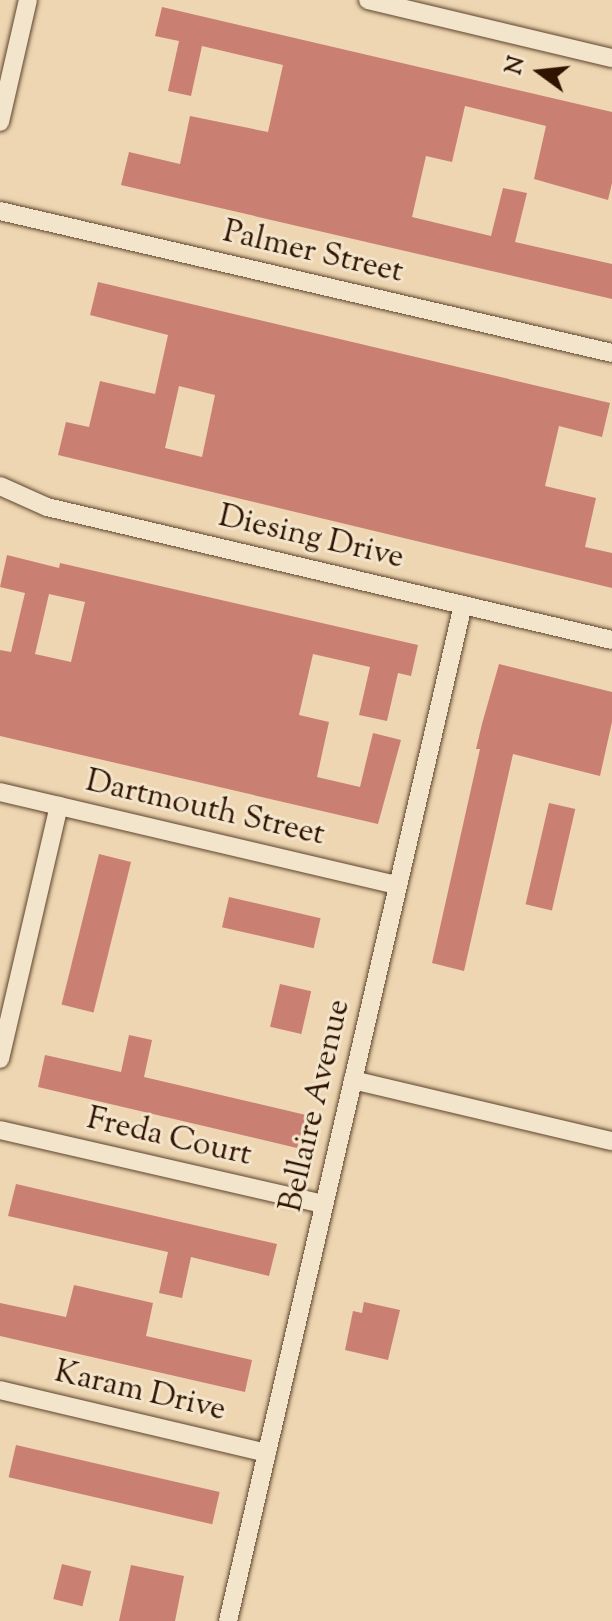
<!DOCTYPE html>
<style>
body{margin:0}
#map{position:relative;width:612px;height:1621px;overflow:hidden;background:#edd6b1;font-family:"Sorts Mill Goudy",serif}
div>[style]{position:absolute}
.building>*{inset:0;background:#ca7f73;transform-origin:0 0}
.roads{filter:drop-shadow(0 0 2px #5f442d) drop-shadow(0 0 2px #5f442d)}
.minor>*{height:18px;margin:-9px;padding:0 9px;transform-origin:9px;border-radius:9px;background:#f3e4cc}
span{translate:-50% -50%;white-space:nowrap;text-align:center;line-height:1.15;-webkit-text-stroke:6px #f3e4cc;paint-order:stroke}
.street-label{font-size:32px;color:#301301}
.north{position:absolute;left:500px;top:32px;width:80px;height:80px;-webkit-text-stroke:6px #f3e4cc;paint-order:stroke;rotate:285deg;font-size:22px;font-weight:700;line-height:32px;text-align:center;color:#301301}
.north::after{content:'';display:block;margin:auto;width:28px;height:36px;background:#301301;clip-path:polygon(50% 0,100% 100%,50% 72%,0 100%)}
</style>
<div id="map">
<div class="building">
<div style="clip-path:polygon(162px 7px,612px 112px,612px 183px,608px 200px,534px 179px,546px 126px,465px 106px,452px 162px,426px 156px,412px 217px,491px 236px,503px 188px,527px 193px,515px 242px,612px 264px,612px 299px,121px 185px,129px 152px,180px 164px,190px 116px,268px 132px,283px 65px,202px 46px,191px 96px,168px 91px,179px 41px,155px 36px)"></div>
<div style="clip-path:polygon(evenodd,98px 282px,610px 403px,602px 437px,559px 426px,545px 486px,596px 498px,585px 547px,612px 553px,612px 588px,58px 455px,66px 422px,89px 427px,100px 381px,155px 394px,168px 335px,90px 315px,98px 282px,179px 386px,215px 395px,202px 457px,165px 448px,179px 386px)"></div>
<div style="clip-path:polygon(evenodd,7px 555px,59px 568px,60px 563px,418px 645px,411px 676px,398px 673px,387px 721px,359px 715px,370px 667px,313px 654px,299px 715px,329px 722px,317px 777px,360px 787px,373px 733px,401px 740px,378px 824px,0 736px,0 650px,11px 652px,25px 593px,0 587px,7px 555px,49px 594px,85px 602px,71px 662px,35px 654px,49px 594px)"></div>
<div style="clip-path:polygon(499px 664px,612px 692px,612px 722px,600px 776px,513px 754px,464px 971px,432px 963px,480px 749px,476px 749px,482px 724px)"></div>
<div style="left:549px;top:803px;width:27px;height:104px;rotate:13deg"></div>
<div style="left:99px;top:854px;width:33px;height:155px;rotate:14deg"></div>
<div style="left:229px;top:897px;width:94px;height:31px;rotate:13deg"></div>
<div style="left:280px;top:984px;width:32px;height:44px;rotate:13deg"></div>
<div style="clip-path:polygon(129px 1035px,152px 1040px,144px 1077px,306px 1115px,297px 1148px,38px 1087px,45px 1055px,121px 1072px)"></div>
<div style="clip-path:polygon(16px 1184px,277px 1244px,269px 1276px,191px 1257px,182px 1298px,159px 1293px,168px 1252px,8px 1216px)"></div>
<div style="clip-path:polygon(74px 1285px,153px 1303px,146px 1336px,252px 1360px,245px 1392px,0 1336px,0 1303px,66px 1317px)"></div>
<div style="clip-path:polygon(364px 1302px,400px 1310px,388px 1360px,345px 1350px,353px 1311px,362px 1313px)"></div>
<div style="left:16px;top:1445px;width:209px;height:33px;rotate:13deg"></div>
<div style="left:62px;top:1564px;width:30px;height:36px;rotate:14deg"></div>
<div style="clip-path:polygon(131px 1565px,184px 1576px,175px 1621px,119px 1621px)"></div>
</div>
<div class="roads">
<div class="minor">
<div style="left:368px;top:0;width:251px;rotate:13.4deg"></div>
<div style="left:0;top:122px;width:125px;rotate:-77.1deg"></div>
<div style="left:0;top:211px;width:628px;rotate:13.06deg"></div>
<div style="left:0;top:486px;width:51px;rotate:24.1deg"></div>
<div style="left:47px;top:507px;width:580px;rotate:13.25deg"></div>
<div style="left:0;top:792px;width:408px;rotate:13.2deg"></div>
<div style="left:0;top:1059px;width:260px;rotate:-76.9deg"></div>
<div style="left:353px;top:1080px;width:266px;rotate:13.3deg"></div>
<div style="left:0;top:1130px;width:332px;rotate:12.9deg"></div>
<div style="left:0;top:1390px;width:274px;rotate:13.3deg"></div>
<div style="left:228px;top:1621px;width:1043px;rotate:-76.98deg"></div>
</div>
</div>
<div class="street-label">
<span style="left:313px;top:253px;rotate:13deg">Palmer Street</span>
<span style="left:311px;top:538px;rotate:13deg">Diesing Drive</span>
<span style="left:205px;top:809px;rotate:13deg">Dartmouth Street</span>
<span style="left:316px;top:1106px;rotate:-77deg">Bellaire Avenue</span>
<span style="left:169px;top:1138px;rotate:13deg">Freda Court</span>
<span style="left:140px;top:1392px;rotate:13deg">Karam Drive</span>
</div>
<div class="north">N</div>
</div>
